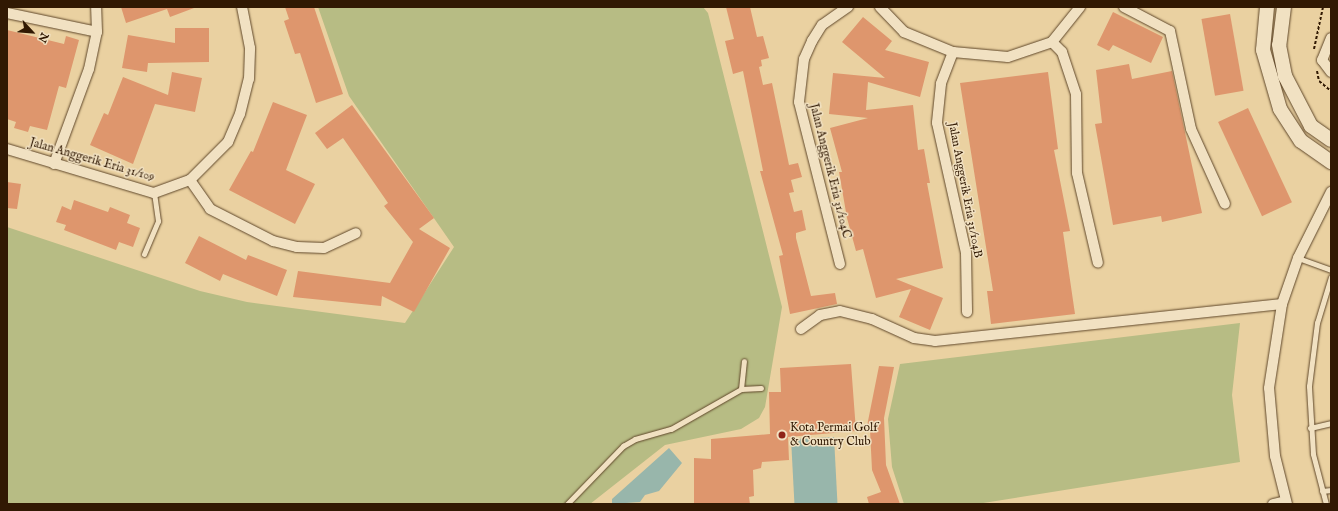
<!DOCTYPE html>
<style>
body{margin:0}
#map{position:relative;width:1338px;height:511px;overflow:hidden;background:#ead1a1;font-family:"IM FELL English",serif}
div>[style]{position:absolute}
.green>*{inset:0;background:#b7bc84}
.water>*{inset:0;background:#98b6ab;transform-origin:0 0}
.building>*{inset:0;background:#de966d;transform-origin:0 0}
.path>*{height:2px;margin-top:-1px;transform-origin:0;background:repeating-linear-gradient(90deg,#311903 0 3px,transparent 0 5px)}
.roads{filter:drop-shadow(0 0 1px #5f472a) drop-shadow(0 0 1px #5f472a)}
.lane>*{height:5px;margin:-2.5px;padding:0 2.5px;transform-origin:2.5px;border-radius:2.5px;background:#f1e1c2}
.street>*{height:10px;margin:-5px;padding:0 5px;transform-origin:5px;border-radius:5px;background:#f1e1c2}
.secondary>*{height:14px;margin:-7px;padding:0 7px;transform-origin:7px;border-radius:7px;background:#f1e1c2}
.dots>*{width:11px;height:11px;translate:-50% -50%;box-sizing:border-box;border:2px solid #f1e1c2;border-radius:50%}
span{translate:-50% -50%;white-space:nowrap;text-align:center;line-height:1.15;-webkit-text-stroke:3px #f1e1c2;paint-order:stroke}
.street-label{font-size:12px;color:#311903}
.poi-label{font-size:12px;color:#311903}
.left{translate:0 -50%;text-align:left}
.frame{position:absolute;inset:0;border:8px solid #311903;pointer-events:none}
.north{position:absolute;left:12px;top:12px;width:40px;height:40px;-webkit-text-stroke:3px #f1e1c2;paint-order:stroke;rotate:116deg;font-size:11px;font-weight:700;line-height:16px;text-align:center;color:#311903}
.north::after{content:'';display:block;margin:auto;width:14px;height:18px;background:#311903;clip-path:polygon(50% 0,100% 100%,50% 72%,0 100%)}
</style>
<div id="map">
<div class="green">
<div style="clip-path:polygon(318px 7px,703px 7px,708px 13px,782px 307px,765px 407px,759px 418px,741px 429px,665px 445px,590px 504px,7px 504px,7px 227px,200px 291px,247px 302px,405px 323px,454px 247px,349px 96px)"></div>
<div style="clip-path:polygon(1240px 323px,1232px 395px,1240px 462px,977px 504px,904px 504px,892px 467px,888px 419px,900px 364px)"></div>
</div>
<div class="water">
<div style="left:834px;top:437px;width:67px;height:43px;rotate:87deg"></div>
<div style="clip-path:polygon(669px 448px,682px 463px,659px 491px,645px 495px,640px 502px,612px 504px,612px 499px)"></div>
</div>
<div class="building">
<div style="clip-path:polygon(121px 7px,194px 7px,194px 8px,170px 17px,167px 9px,126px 23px)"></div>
<div style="clip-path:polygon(285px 7px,314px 7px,343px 94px,316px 103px,300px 53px,295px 54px,284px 21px,289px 19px)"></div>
<div style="clip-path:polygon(726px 7px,750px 7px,757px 37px,763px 36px,769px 58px,761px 60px,762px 66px,759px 67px,763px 85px,772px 83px,789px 165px,798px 163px,802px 177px,791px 180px,794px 192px,789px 193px,794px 212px,802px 210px,806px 230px,796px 233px,796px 238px,811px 296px,835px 293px,837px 304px,790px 314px,779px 256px,783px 255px,760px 171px,763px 171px,743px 71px,733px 74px,725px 41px,734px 39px)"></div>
<div style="clip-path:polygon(1113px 12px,1163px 37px,1151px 63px,1113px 45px,1109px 51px,1097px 45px)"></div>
<div style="left:1230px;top:14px;width:78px;height:29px;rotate:80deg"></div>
<div style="clip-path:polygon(863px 17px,892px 41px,885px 50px,929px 62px,920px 97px,868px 82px,866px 110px,913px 105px,918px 150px,924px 149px,930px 183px,927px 183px,943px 268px,896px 279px,943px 298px,930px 330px,899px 317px,911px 289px,876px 298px,863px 249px,856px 251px,847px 218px,839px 172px,842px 172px,830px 128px,868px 118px,829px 114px,833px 73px,885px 78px,842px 42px)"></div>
<div style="clip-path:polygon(175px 28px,209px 28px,209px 62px,148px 63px,147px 72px,122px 68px,128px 35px,175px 43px)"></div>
<div style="clip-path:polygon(7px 30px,64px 44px,66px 36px,79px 40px,66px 88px,59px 86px,47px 130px,30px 126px,28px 132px,14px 128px,16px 122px,7px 119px)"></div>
<div style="clip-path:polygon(1129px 64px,1132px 79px,1172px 71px,1202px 213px,1162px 222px,1161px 216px,1113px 225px,1095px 124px,1102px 123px,1096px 70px)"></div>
<div style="clip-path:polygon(172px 72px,202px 78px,195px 112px,155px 104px,133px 164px,90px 145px,104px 113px,108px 115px,123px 77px,168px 95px)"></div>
<div style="clip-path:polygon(1048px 72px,1058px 149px,1054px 150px,1070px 231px,1063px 232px,1075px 314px,991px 324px,987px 291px,993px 291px,960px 83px)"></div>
<div style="clip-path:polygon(273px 102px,307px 115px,286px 170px,315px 184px,295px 224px,229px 190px,251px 151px,253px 152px)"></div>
<div style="clip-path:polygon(352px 105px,434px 218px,419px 229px,450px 248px,414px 312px,382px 296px,381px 306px,293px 297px,298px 271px,390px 283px,413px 242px,384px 206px,388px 203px,343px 138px,327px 149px,315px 133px)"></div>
<div style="left:1248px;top:108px;width:104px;height:33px;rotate:65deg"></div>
<div style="clip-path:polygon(7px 182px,21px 184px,17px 209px,7px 208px)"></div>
<div style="clip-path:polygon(74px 200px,108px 212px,110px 207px,130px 215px,127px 223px,140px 228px,133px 247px,119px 242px,116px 250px,64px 230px,66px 225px,56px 222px,62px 206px,71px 210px)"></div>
<div style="clip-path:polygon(199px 236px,246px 260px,248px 255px,287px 270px,277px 296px,223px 274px,220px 281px,185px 263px)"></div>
<div style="clip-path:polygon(851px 364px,856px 431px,788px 437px,789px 460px,762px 462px,761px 468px,753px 470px,754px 496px,749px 497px,750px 504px,694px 504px,694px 458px,711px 459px,711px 439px,770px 434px,769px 392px,781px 392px,780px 368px)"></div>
<div style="clip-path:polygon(879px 366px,894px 367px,884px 418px,886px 465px,900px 504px,869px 504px,867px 497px,881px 492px,872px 470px,870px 430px,866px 431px)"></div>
</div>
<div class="path">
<div style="left:1314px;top:49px;width:43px;rotate:-77.9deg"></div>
<div style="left:1317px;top:71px;width:10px;rotate:79deg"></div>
<div style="left:1319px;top:81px;width:16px;rotate:40deg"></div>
</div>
<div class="roads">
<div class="lane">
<div style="left:144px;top:254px;width:36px;rotate:-67deg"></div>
<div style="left:158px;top:221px;width:28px;rotate:-98deg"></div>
<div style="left:1298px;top:258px;width:35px;rotate:20deg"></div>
<div style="left:741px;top:389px;width:28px;rotate:-84deg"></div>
<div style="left:1310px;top:428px;width:22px;rotate:-13deg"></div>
<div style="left:1322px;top:491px;width:9px;rotate:-6deg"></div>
<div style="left:567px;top:504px;width:81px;rotate:-46deg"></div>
<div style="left:623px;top:446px;width:14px;rotate:-30deg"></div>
<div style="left:635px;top:439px;width:37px;rotate:-16deg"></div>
<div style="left:671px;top:429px;width:81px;rotate:-29.7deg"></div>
<div style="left:741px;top:389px;width:20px;rotate:-3deg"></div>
<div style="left:1326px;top:504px;width:52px;rotate:-104.6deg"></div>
<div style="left:1313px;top:454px;width:68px;rotate:-93.4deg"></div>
<div style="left:1309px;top:386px;width:64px;rotate:-82.8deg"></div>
<div style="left:1317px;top:323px;width:48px;rotate:-73.1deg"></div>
</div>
<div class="street">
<div style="left:880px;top:7px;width:35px;rotate:46deg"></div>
<div style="left:904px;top:32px;width:53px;rotate:22.2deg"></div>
<div style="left:953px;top:52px;width:55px;rotate:5.2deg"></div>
<div style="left:1008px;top:57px;width:46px;rotate:-18.8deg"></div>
<div style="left:1052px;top:42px;width:45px;rotate:-51.3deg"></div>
<div style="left:1124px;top:7px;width:52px;rotate:27.6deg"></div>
<div style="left:1170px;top:31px;width:100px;rotate:77.9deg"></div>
<div style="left:1191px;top:129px;width:82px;rotate:65.6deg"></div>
<div style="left:7px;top:13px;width:92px;rotate:11.9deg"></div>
<div style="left:1331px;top:38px;width:24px;rotate:112deg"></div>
<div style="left:1322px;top:60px;width:15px;rotate:53deg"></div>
<div style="left:1052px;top:42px;width:14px;rotate:45deg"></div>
<div style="left:1062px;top:52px;width:44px;rotate:71.6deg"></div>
<div style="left:1076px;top:94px;width:79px;rotate:89.3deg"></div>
<div style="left:1077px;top:173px;width:92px;rotate:76.9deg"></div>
<div style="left:953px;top:52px;width:34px;rotate:111deg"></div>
<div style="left:941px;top:84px;width:39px;rotate:96deg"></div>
<div style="left:937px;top:123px;width:133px;rotate:77.4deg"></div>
<div style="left:966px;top:253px;width:59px;rotate:89deg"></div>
<div style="left:7px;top:149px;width:153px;rotate:16.7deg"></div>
<div style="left:154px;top:193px;width:38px;rotate:-20deg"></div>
<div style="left:190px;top:180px;width:54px;rotate:-45deg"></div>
<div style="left:228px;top:142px;width:30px;rotate:-67deg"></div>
<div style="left:240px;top:114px;width:36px;rotate:-76deg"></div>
<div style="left:249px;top:79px;width:31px;rotate:-88deg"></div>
<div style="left:250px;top:48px;width:42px;rotate:-101deg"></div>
<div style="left:54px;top:164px;width:101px;rotate:-69.8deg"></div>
<div style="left:89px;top:69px;width:38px;rotate:-78deg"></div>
<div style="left:97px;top:32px;width:25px;rotate:-92deg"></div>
<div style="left:190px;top:180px;width:35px;rotate:55deg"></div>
<div style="left:210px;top:209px;width:71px;rotate:26.9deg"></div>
<div style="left:273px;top:241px;width:25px;rotate:14deg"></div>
<div style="left:297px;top:247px;width:27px;rotate:2deg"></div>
<div style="left:324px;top:248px;width:35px;rotate:-25deg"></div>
<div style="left:840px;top:264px;width:167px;rotate:-104.2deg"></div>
<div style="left:799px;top:102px;width:43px;rotate:-83.4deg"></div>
<div style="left:804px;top:59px;width:20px;rotate:-66deg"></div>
<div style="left:812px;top:41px;width:19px;rotate:-58deg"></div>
<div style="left:822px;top:25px;width:32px;rotate:-35deg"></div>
<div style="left:801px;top:329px;width:24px;rotate:-36deg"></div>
<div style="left:820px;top:315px;width:20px;rotate:-11deg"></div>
<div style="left:840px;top:311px;width:33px;rotate:14deg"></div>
<div style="left:872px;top:319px;width:46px;rotate:24.3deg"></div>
<div style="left:914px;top:338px;width:21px;rotate:8deg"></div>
<div style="left:935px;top:341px;width:349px;rotate:-6.1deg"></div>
<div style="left:1273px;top:504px;width:13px;rotate:-13deg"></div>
<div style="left:1287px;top:504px;width:49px;rotate:-104deg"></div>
<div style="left:1275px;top:456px;width:68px;rotate:-95deg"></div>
<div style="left:1269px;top:388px;width:85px;rotate:-81.2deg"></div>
<div style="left:1282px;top:304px;width:49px;rotate:-70.8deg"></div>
<div style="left:1298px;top:258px;width:74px;rotate:-63.4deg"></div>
</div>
<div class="secondary">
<div style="left:1267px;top:7px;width:43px;rotate:95.3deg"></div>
<div style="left:1263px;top:50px;width:61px;rotate:73.9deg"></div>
<div style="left:1280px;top:109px;width:38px;rotate:57deg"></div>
<div style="left:1301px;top:141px;width:37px;rotate:35deg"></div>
<div style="left:1284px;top:7px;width:38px;rotate:97deg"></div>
<div style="left:1279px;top:45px;width:32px;rotate:79deg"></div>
<div style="left:1285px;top:76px;width:56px;rotate:62.5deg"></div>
<div style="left:1311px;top:126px;width:24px;rotate:35deg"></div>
</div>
</div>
<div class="dots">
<div style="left:782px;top:435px;background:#8f2418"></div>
</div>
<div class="street-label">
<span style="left:92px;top:160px;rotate:16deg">Jalan Anggerik Eria 31/109</span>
<span style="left:830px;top:171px;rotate:76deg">Jalan Anggerik Eria 31/104C</span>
<span style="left:965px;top:190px;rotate:79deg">Jalan Anggerik Eria 31/104B</span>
</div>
<div class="poi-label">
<span class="left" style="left:790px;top:435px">Kota Permai Golf<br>&amp; Country Club</span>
</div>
<div class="frame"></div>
<div class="north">N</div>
</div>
